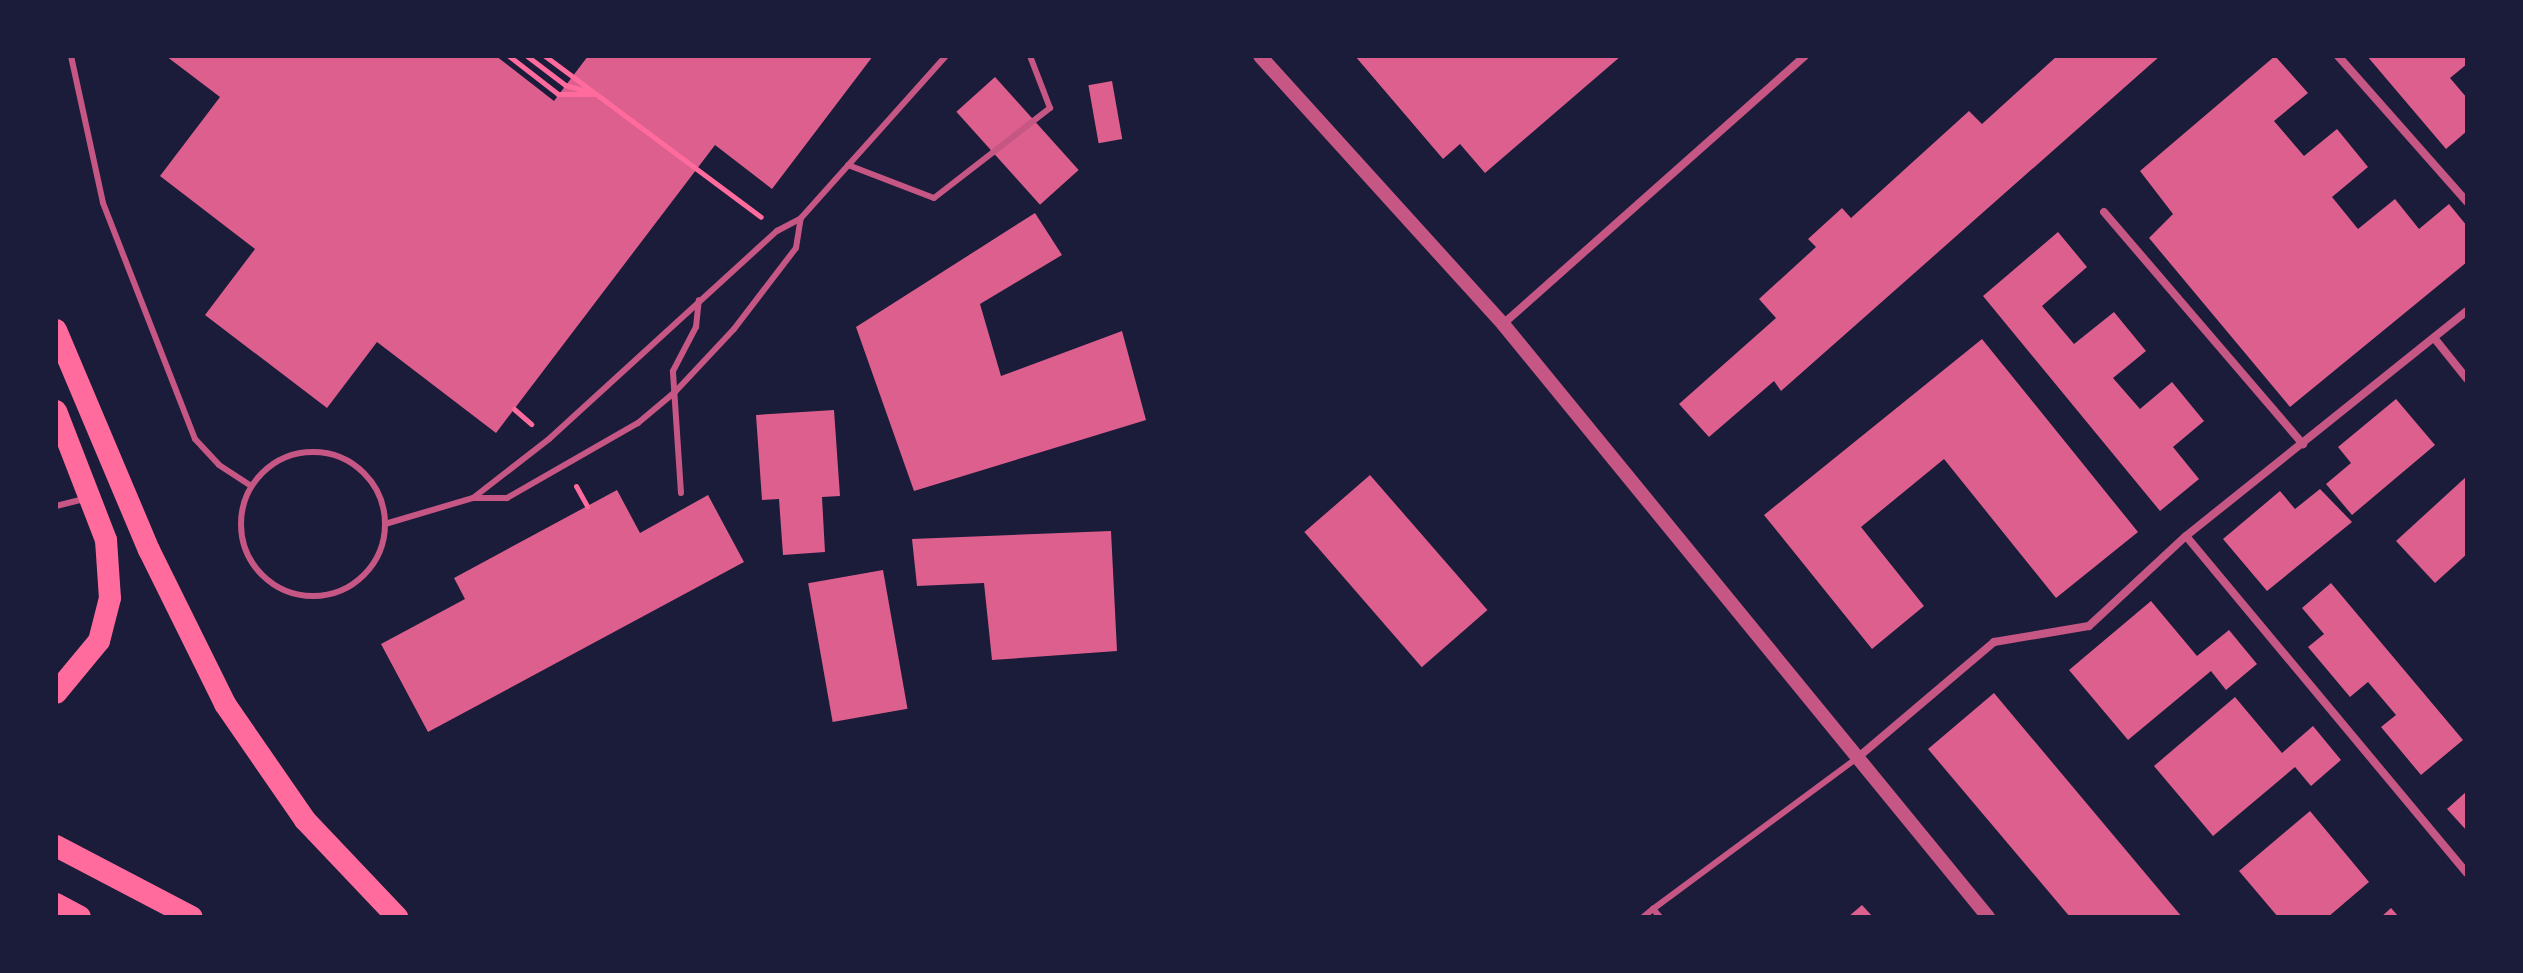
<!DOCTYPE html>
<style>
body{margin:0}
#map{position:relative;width:2523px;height:973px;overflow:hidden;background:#1b1b3a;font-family:"Public Sans",sans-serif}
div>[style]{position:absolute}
.building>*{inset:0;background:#dd5f8e;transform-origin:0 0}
.path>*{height:5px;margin:-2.5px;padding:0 2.5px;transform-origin:2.5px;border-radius:2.5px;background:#ff6b9d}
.service>*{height:6px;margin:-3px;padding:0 3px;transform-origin:3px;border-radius:3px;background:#c65784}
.service>.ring{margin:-3px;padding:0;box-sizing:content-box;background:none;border:6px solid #c65784;border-radius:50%}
.minor>*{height:8px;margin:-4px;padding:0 4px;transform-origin:4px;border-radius:4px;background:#c65784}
.tertiary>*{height:14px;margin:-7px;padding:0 7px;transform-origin:7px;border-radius:7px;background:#c65784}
.trunk>*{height:22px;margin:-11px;padding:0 11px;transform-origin:11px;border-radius:11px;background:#ff6b9d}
span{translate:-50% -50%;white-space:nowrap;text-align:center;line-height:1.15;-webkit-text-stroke:7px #1b1b3a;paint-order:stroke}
.frame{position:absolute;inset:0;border:58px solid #1b1b3a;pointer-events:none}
</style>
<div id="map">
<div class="building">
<div style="clip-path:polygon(166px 56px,496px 56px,554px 101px,588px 56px,873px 56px,772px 189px,715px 145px,496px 433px,377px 342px,327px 408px,205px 315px,255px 249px,160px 176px,220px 97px)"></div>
<div style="clip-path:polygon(1355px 56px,1621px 56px,1485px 173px,1460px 144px,1443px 159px)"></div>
<div style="clip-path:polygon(2057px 56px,2160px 56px,1781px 391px,1774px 381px,1709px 437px,1679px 404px,1776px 318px,1759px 299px,1816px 247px,1808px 239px,1842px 208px,1851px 218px,1969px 111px,1982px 124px)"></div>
<div style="clip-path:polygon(2275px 56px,2308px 93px,2274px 121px,2304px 156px,2337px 129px,2368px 167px,2332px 197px,2358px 229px,2395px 199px,2419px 229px,2449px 204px,2467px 226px,2467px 262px,2290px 407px,2149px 238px,2173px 214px,2140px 171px)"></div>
<div style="clip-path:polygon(2367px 56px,2467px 56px,2467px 64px,2450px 78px,2467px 98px,2467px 131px,2446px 149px)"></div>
<div style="left:995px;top:77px;width:125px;height:52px;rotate:48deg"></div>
<div style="left:1112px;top:81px;width:59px;height:24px;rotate:80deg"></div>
<div style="clip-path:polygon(1035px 213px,1062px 255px,980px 304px,1001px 376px,1122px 331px,1146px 420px,914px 491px,856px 327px)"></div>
<div style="clip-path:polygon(2058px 232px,2087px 267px,2042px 306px,2074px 344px,2114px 312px,2146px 351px,2113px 378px,2140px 409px,2172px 382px,2204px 421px,2173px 447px,2199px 479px,2160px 511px,1983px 296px)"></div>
<div style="clip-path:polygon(1982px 339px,2138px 532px,2056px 598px,1944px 459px,1861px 527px,1924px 606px,1872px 649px,1764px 515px)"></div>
<div style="clip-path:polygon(2396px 399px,2435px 445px,2352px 515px,2326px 484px,2351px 463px,2338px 447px)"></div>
<div style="clip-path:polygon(834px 410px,840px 496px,822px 497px,825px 552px,783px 555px,779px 499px,762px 500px,756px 415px)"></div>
<div style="left:1370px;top:475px;width:179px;height:87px;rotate:49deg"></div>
<div style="clip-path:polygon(2467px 476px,2467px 554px,2435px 583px,2396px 541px)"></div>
<div style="clip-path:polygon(2320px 489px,2352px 522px,2267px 591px,2223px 539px,2280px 491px,2295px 509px)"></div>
<div style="clip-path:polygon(617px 490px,640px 533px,708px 495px,744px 562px,428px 732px,381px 644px,465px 599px,454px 578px)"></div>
<div style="clip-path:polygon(1111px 531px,1117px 651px,992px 660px,984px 583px,917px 586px,912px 539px)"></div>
<div style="left:883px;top:570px;width:141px;height:76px;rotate:80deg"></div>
<div style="clip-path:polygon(2331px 583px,2463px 740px,2421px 775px,2381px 727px,2396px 715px,2368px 682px,2350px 697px,2308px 647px,2324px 634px,2302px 608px)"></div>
<div style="clip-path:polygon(2151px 601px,2197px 656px,2229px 630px,2257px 664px,2226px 690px,2211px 671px,2128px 740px,2069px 670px)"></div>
<div style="clip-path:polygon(1994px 693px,2182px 917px,2070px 917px,1928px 749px)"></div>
<div style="clip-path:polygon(2235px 697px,2282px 753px,2313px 726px,2341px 760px,2311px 786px,2295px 767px,2213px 836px,2154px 766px)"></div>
<div style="clip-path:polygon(2467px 791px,2467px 831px,2447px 809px)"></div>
<div style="clip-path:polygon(2310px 811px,2369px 882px,2328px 917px,2278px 917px,2239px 871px)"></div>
<div style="clip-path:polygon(1862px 905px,1873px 917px,1848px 917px)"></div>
<div style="clip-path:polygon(2391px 908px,2399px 917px,2381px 917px)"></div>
</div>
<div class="path">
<div style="left:509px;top:56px;width:62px;rotate:37.8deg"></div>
<div style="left:558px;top:94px;width:36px"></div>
<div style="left:527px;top:56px;width:48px;rotate:37.3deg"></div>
<div style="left:565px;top:85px;width:26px;rotate:16deg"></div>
<div style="left:545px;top:56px;width:269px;rotate:36.7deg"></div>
<div style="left:514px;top:409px;width:23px;rotate:41deg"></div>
<div style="left:576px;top:486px;width:23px;rotate:61deg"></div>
</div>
<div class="service">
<div style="left:71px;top:56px;width:150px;rotate:77.7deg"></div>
<div style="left:103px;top:203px;width:253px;rotate:68.7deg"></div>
<div style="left:195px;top:439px;width:35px;rotate:47deg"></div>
<div style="left:219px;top:465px;width:38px;rotate:33deg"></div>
<div style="left:848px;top:165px;width:92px;rotate:21deg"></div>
<div style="left:934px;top:198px;width:147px;rotate:-37.8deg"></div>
<div style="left:1050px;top:108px;width:56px;rotate:-111deg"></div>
<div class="ring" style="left:241px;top:452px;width:138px;height:138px"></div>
<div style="left:681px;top:493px;width:122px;rotate:-93.8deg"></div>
<div style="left:673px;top:371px;width:50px;rotate:-62.4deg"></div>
<div style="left:696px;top:327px;width:27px;rotate:-84deg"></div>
<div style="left:473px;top:498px;width:96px;rotate:-37.8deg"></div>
<div style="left:549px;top:439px;width:309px;rotate:-42.4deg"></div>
<div style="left:777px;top:231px;width:27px;rotate:-28deg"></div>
<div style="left:801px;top:218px;width:217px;rotate:-48.2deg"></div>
<div style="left:56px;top:506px;width:32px;rotate:-14deg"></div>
<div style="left:385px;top:524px;width:92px;rotate:-16.5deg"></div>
<div style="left:473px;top:498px;width:34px"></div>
<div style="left:507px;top:498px;width:151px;rotate:-29.8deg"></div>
<div style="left:638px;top:423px;width:48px;rotate:-40deg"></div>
<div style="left:675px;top:392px;width:86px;rotate:-46.9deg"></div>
<div style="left:734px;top:329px;width:102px;rotate:-52.6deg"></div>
<div style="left:796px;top:248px;width:30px;rotate:-81deg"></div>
<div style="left:1643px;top:917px;width:13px;rotate:-39deg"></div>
<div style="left:1660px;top:917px;width:11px;rotate:-131deg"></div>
<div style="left:1653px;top:909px;width:252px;rotate:-36.5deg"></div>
</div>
<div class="minor">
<div style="left:2338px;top:56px;width:195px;rotate:48.5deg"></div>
<div style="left:2104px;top:212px;width:306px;rotate:49.4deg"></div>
<div style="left:1503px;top:324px;width:404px;rotate:-41.6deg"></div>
<div style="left:2435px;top:339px;width:51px;rotate:51.3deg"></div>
<div style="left:2186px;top:536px;width:439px;rotate:50.2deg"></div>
<div style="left:1856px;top:759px;width:181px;rotate:-40.3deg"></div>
<div style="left:1994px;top:642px;width:96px;rotate:-9.6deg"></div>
<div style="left:2089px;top:626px;width:132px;rotate:-42.9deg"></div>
<div style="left:2186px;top:536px;width:360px;rotate:-38.7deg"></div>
</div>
<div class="tertiary">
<div style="left:1260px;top:56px;width:362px;rotate:47.8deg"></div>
<div style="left:1503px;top:324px;width:766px;rotate:50.72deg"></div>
</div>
<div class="trunk">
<div style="left:56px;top:330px;width:239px;rotate:67.1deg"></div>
<div style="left:149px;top:550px;width:172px;rotate:63.7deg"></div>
<div style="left:225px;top:704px;width:141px;rotate:55.4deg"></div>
<div style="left:305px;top:820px;width:134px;rotate:46.5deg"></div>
<div style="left:56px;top:411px;width:138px;rotate:68.8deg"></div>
<div style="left:106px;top:540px;width:58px;rotate:86.1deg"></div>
<div style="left:110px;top:598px;width:44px;rotate:104.3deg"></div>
<div style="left:99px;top:641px;width:67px;rotate:129.6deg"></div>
<div style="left:56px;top:846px;width:153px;rotate:27.6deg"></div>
<div style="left:56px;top:904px;width:27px;rotate:28deg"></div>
</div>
<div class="frame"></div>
</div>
